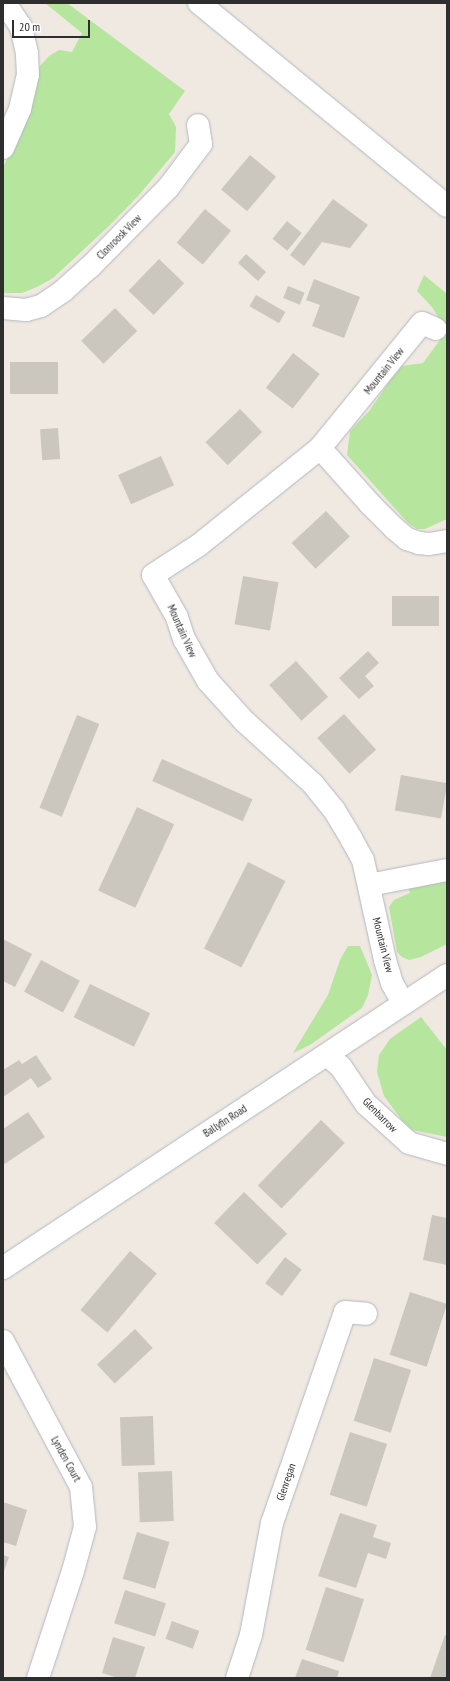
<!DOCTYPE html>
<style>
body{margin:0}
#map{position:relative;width:450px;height:1681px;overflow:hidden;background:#efe9e1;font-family:"PT Sans Narrow",sans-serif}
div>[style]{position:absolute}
.green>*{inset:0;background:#b6e59e}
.building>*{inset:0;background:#cbc7bf;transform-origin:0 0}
.roads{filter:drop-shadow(0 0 1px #b4b7c1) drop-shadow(0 0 1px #b4b7c1)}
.minor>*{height:22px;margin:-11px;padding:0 11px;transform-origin:11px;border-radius:11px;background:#fff}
span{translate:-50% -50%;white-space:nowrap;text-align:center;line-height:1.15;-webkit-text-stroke:3px #fff;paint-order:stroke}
.street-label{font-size:11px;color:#2e2e2e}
.frame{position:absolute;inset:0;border:4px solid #2e2e2e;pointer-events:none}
.scale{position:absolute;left:12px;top:20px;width:78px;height:18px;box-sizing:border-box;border:2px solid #2e2e2e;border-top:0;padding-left:5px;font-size:12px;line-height:14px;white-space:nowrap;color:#2e2e2e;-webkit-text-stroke:3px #fff;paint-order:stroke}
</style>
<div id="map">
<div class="green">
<div style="clip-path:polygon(45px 3px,67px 3px,185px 91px,169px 114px,176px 127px,175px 152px,139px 195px,109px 226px,53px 278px,37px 287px,22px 293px,5px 293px,3px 292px,3px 167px,29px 116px,35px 78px,40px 66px,49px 56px,59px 50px,72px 52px,82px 33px)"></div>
<div style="clip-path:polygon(424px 275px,447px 294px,447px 519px,425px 529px,417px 529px,408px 523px,347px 455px,350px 431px,370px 410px,391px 379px,402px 366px,423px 363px,440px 340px,443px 325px,432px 307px,417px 291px)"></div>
<div style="clip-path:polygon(447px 879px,447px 944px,421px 957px,409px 960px,402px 957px,397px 952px,389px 907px,394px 900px,410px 893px,408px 887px)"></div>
<div style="clip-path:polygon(348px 946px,360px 946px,372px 975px,368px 995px,362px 1008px,310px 1045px,293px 1053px,328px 995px,340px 960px)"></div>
<div style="clip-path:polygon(421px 1017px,447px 1050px,447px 1137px,412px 1130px,401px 1119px,384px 1096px,377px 1072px,379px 1055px,390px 1039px)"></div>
</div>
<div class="building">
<div style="left:250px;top:155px;width:34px;height:45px;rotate:40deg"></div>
<div style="clip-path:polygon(333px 199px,368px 225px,350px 248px,322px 242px,304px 266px,290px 255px)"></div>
<div style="left:205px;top:209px;width:34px;height:44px;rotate:40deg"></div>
<div style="left:287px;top:221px;width:19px;height:23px;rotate:39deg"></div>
<div style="left:246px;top:254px;width:27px;height:12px;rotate:42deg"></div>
<div style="left:159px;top:259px;width:35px;height:44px;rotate:44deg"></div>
<div style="clip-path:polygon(314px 279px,360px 297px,344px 338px,312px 326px,320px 305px,306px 300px)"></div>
<div style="left:288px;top:286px;width:18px;height:13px;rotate:22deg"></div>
<div style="left:256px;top:295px;width:34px;height:13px;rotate:30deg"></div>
<div style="left:115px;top:308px;width:32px;height:47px;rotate:46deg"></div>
<div style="left:293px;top:353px;width:34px;height:44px;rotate:38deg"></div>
<div style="left:58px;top:362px;width:32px;height:48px;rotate:90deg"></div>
<div style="left:240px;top:409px;width:32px;height:48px;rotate:46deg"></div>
<div style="left:58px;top:428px;width:31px;height:18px;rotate:86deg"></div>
<div style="left:161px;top:456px;width:32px;height:47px;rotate:66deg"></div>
<div style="left:326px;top:511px;width:35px;height:47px;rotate:47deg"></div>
<div style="left:243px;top:576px;width:36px;height:49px;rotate:10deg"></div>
<div style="left:392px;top:596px;width:47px;height:30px"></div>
<div style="clip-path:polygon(368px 651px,379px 663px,365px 676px,374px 686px,359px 699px,339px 678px)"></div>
<div style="left:296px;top:661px;width:48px;height:36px;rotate:48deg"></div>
<div style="left:344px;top:714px;width:48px;height:36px;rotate:48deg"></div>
<div style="left:77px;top:715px;width:24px;height:100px;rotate:22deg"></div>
<div style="left:162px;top:759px;width:99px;height:24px;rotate:24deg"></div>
<div style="left:401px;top:775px;width:47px;height:36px;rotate:10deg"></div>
<div style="left:137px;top:807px;width:41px;height:92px;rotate:25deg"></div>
<div style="left:248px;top:862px;width:42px;height:97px;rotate:27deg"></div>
<div style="clip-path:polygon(3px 939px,32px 954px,15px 987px,3px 981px)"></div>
<div style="left:41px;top:960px;width:44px;height:36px;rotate:28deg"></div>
<div style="left:90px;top:984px;width:67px;height:37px;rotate:26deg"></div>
<div style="clip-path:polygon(36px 1055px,52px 1079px,38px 1088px,31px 1078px,3px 1097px,3px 1070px,19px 1060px,22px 1064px)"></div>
<div style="clip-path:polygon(28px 1112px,45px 1137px,3px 1165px,3px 1129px)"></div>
<div style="left:321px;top:1120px;width:33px;height:91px;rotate:44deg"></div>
<div style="left:244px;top:1192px;width:60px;height:43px;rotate:44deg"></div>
<div style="clip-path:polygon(432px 1215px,447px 1218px,447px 1265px,423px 1260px)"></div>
<div style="left:130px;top:1251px;width:35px;height:77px;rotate:40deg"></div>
<div style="left:285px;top:1257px;width:21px;height:33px;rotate:37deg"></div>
<div style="left:410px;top:1292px;width:39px;height:66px;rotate:18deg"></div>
<div style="left:135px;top:1329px;width:26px;height:52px;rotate:47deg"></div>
<div style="left:374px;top:1358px;width:39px;height:66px;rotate:18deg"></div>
<div style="left:153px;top:1416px;width:49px;height:33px;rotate:88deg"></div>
<div style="left:350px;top:1432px;width:39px;height:66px;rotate:18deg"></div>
<div style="left:172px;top:1471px;width:50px;height:34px;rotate:88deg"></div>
<div style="clip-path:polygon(3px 1502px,27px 1510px,16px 1546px,3px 1542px)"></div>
<div style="clip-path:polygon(340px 1513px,377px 1525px,373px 1537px,391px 1543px,386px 1559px,368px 1553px,356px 1588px,318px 1576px)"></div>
<div style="left:137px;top:1532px;width:34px;height:49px;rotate:17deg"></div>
<div style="clip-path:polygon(3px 1555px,9px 1557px,3px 1574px)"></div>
<div style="left:326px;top:1587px;width:40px;height:66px;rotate:18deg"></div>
<div style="left:125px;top:1590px;width:43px;height:35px;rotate:18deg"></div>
<div style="left:172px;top:1621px;width:29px;height:19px;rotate:20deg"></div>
<div style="clip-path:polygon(445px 1635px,447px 1636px,447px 1678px,430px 1678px)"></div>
<div style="clip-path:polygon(113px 1637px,145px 1647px,135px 1678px,118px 1678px,102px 1673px)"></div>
<div style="clip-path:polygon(302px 1659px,339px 1671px,337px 1678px,295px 1678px)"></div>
</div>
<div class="roads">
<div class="minor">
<div style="left:199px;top:3px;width:320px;rotate:39.3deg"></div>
<div style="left:3px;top:148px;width:43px;rotate:-66.4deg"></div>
<div style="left:20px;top:109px;width:35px;rotate:-77deg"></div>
<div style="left:28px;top:75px;width:22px;rotate:-93deg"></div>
<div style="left:27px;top:53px;width:27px;rotate:-103deg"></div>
<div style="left:21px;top:27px;width:29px;rotate:-124deg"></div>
<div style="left:3px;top:308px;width:23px;rotate:5deg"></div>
<div style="left:26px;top:310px;width:16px;rotate:-15deg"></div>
<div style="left:41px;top:306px;width:27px;rotate:-34deg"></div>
<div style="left:63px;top:291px;width:36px;rotate:-42deg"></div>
<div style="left:90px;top:267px;width:111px;rotate:-45.4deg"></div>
<div style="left:168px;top:188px;width:55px;rotate:-53.1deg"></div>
<div style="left:201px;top:144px;width:19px;rotate:-99deg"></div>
<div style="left:320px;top:448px;width:75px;rotate:48.2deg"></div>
<div style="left:370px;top:504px;width:35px;rotate:45deg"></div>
<div style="left:395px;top:529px;width:16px;rotate:40deg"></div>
<div style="left:407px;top:539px;width:13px;rotate:18deg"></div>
<div style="left:419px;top:543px;width:10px;rotate:6deg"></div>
<div style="left:429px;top:544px;width:18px;rotate:-9deg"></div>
<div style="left:369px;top:885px;width:79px;rotate:-10.9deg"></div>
<div style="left:403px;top:1003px;width:23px;rotate:-119deg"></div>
<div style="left:392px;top:983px;width:24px;rotate:-107deg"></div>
<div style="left:385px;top:960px;width:102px;rotate:-102.4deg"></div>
<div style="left:363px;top:860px;width:25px;rotate:-119deg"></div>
<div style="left:351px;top:838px;width:33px;rotate:-121deg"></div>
<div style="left:334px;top:810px;width:33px;rotate:-129deg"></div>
<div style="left:313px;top:784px;width:92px;rotate:-137.6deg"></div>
<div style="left:245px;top:722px;width:55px;rotate:-132.1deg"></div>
<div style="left:208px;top:681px;width:48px;rotate:-119.7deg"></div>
<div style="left:184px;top:639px;width:23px;rotate:-108deg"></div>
<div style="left:177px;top:617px;width:48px;rotate:-119.7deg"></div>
<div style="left:153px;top:575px;width:55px;rotate:-33.1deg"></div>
<div style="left:199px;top:545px;width:155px;rotate:-38.7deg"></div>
<div style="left:320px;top:448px;width:161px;rotate:-50.8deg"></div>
<div style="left:422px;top:323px;width:15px;rotate:23deg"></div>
<div style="left:327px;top:1055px;width:18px;rotate:41deg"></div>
<div style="left:341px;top:1067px;width:45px;rotate:56deg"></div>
<div style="left:366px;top:1104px;width:58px;rotate:42.2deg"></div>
<div style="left:409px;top:1143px;width:40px;rotate:16deg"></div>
<div style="left:3px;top:1268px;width:532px;rotate:-33.42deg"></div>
<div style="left:3px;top:1341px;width:166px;rotate:61.9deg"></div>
<div style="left:81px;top:1487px;width:40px;rotate:84.3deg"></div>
<div style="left:85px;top:1527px;width:46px;rotate:105.3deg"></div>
<div style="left:73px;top:1571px;width:113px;rotate:108.1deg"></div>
<div style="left:237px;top:1678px;width:45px;rotate:-72deg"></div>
<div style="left:251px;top:1635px;width:114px;rotate:-79.4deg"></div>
<div style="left:272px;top:1523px;width:223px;rotate:-70.9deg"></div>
<div style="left:345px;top:1312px;width:21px;rotate:5deg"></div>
</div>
</div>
<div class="street-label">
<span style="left:119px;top:237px;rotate:-45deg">Clonroosk View</span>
<span style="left:384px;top:371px;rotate:-51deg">Mountain View</span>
<span style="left:182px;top:631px;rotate:66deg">Mountain View</span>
<span style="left:383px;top:945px;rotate:76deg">Mountain View</span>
<span style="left:380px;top:1115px;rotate:45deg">Glenbarrow</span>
<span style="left:225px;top:1121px;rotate:-33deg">Ballyfin Road</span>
<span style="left:66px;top:1459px;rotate:61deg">Lynden Court</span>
<span style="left:286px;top:1482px;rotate:-71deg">Glenregan</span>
</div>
<div class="frame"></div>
<div class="scale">20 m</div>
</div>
